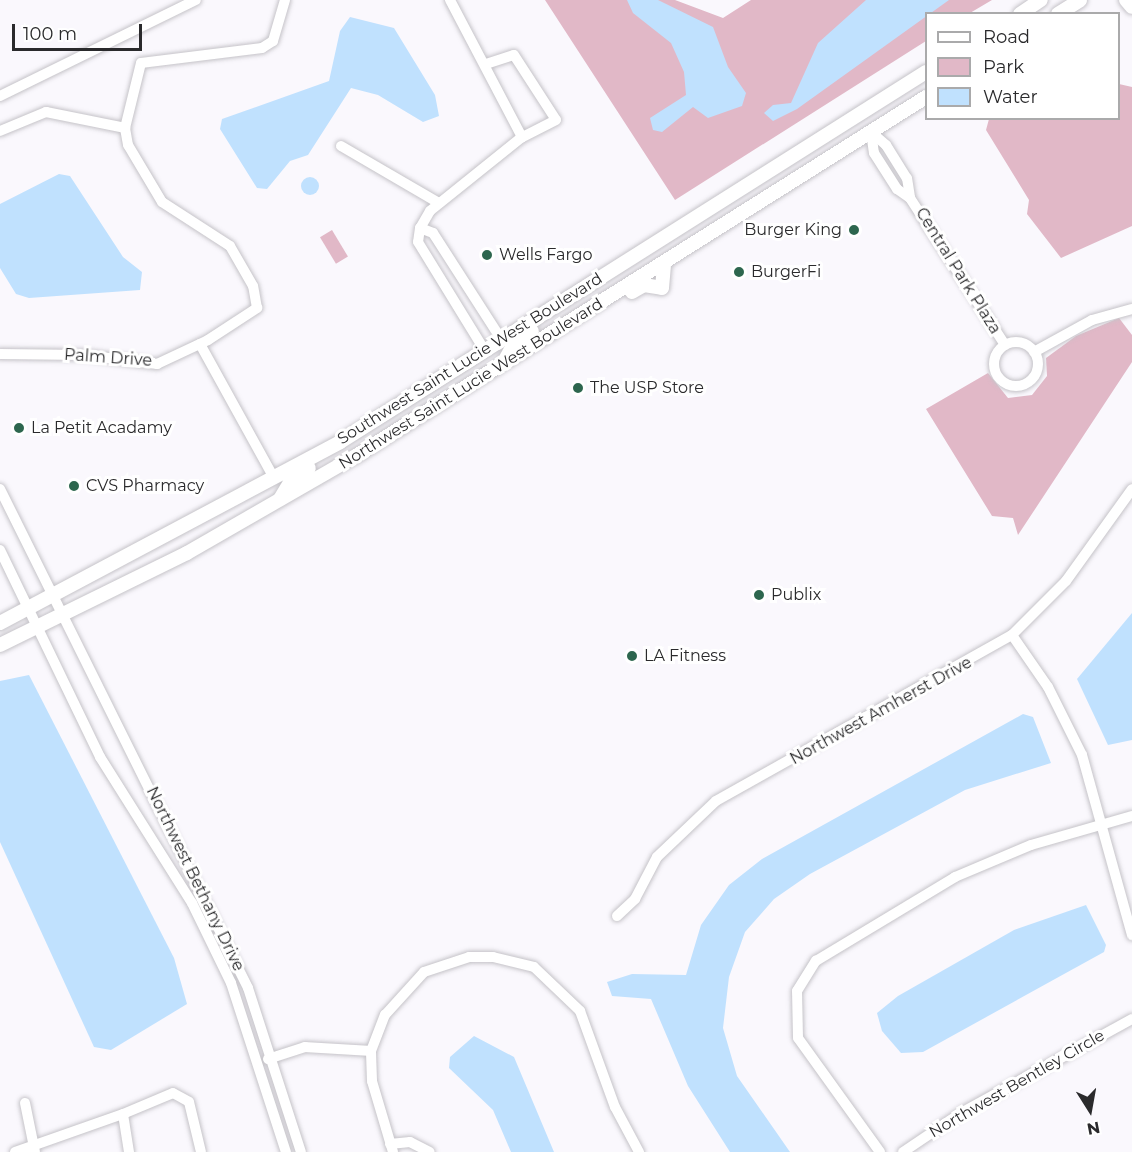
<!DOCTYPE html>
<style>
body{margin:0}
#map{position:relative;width:1132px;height:1152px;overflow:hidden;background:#faf8fd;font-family:Montserrat,sans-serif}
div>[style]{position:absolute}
.green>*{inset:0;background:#e1b8c7;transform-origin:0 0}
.water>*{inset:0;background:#c0e1fe}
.round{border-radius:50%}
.roads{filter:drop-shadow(0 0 2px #c5c3c8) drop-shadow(0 0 2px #c5c3c8)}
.street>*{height:10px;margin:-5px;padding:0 5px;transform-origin:5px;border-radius:5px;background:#fff}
.street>.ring{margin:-5px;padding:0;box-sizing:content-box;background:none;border:10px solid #fff;border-radius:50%}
.secondary>*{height:14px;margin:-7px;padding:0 7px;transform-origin:7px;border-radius:7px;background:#fff}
.dots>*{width:16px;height:16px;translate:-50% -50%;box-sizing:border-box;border:3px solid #fff;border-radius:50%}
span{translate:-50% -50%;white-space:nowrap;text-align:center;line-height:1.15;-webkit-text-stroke:6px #fff;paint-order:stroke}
.poi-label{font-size:16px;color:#2a2a2c}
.right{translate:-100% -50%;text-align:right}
.left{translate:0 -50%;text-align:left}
.street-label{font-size:16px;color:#2a2a2c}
.legend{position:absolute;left:925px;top:12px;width:195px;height:108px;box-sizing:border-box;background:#fff;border:2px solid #aaaaab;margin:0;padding:8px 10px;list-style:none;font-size:18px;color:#2a2a2c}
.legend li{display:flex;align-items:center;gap:12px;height:30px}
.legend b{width:30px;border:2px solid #aaaaab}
.north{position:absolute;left:1060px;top:1080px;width:60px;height:60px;-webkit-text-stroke:4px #fff;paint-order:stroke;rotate:169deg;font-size:16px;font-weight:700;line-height:24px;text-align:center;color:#2a2a2c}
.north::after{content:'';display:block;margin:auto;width:21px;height:27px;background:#2a2a2c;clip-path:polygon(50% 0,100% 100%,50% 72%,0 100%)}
.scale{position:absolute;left:12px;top:24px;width:130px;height:27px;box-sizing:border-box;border:3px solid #2a2a2c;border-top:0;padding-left:8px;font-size:18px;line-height:21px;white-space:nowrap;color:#2a2a2c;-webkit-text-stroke:4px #fff;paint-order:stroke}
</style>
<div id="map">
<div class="green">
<div style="clip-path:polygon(545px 0,675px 0,723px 18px,751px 0,992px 0,970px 13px,926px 14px,926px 41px,675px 200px)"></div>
<div style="clip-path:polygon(1119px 84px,1132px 87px,1132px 226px,1061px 258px,1027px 214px,1029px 200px,986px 130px,989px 119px,1118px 118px)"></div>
<div style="left:332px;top:230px;width:31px;height:14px;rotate:59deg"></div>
<div style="clip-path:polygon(1119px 318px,1132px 335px,1132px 362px,1018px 535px,1013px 518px,992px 516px,926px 409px,988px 373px,1008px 398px,1032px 395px,1047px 376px,1046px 358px,1076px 336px)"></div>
</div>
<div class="water">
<div style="clip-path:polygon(627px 0,658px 0,713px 27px,728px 67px,746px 93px,742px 106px,708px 118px,693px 107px,662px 132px,653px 130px,650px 118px,686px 95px,684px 72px,671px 43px,633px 13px)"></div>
<div style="clip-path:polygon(866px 0,949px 0,797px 109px,773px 121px,764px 113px,773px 105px,791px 103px,818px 43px)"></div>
<div style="clip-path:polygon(350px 17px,394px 28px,435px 95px,439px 116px,423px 122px,378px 95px,351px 88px,308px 155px,290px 161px,267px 189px,257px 188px,220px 129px,222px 119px,329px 81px,340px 31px)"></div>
<div style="clip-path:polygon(59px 174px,70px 176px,123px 257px,142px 272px,140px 290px,29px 298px,16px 294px,0 268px,0 204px)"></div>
<div class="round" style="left:301px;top:177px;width:18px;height:18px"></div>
<div style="clip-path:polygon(1132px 613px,1132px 740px,1108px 745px,1077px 679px)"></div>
<div style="clip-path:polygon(29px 675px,174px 958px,187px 1004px,111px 1050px,94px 1047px,0 842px,0 681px)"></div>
<div style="clip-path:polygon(1023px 714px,1033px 717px,1051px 763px,965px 790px,810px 874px,774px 899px,745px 932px,729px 977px,723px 1028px,737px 1076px,790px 1152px,730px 1152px,688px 1086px,651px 999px,612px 996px,607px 982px,632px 974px,686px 975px,701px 925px,729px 885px,762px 859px)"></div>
<div style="clip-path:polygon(1086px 905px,1106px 945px,1104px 952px,923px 1052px,901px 1053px,882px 1031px,877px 1013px,898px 996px,1014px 930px)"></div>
<div style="clip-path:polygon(474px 1036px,514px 1057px,554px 1152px,511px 1152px,493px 1110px,449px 1068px,450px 1057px)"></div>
</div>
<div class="roads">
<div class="street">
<div style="left:450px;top:0;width:155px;rotate:62.3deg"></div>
<div style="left:522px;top:137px;width:118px;rotate:141.2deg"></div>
<div style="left:430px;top:211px;width:20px;rotate:120deg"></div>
<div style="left:420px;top:228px;width:14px;rotate:98deg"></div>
<div style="left:418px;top:242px;width:128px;rotate:58.4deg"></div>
<div style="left:486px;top:64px;width:29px;rotate:-18deg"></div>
<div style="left:514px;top:55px;width:77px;rotate:57.1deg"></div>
<div style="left:556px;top:120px;width:38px;rotate:153deg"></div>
<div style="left:0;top:96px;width:218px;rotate:-26.1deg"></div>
<div style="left:0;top:131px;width:50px;rotate:-22.4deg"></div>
<div style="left:46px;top:112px;width:81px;rotate:11.4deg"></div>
<div style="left:871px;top:132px;width:20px;rotate:41deg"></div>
<div style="left:886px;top:145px;width:39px;rotate:58deg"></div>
<div style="left:907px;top:178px;width:20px;rotate:81deg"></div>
<div style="left:910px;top:198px;width:175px;rotate:57.1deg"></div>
<div style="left:871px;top:132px;width:21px;rotate:82deg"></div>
<div style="left:874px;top:153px;width:43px;rotate:57.4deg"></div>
<div style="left:897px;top:189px;width:16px;rotate:35deg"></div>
<div style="left:341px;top:146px;width:113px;rotate:30.2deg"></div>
<div style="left:420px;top:228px;width:14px;rotate:21deg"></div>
<div style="left:433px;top:233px;width:126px;rotate:57.3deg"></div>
<div class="ring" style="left:994px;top:342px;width:34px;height:34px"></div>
<div style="left:200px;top:344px;width:153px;rotate:61.1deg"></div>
<div style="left:1034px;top:352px;width:66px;rotate:-28.9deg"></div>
<div style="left:1092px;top:320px;width:41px;rotate:-15.4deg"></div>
<div style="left:0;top:354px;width:84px;rotate:0.7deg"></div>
<div style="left:84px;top:355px;width:74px;rotate:7deg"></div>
<div style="left:157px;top:364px;width:56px;rotate:-25.2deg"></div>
<div style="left:208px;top:340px;width:59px;rotate:-33.1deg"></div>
<div style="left:257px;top:308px;width:22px;rotate:-100deg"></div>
<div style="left:253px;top:286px;width:46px;rotate:-119.9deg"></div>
<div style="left:230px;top:246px;width:81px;rotate:-147.1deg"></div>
<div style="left:162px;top:202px;width:66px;rotate:-120.8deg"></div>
<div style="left:128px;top:145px;width:17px;rotate:-100deg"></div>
<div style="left:125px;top:128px;width:67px;rotate:-76.2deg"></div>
<div style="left:141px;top:63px;width:122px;rotate:-7.1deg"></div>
<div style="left:262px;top:48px;width:13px;rotate:-32deg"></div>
<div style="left:273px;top:41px;width:43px;rotate:-73.7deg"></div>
<div style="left:0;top:489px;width:557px;rotate:63.57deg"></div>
<div style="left:248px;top:988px;width:172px;rotate:72.1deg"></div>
<div style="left:0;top:550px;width:230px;rotate:64.2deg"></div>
<div style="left:100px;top:757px;width:173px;rotate:57.8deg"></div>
<div style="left:192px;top:903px;width:89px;rotate:64deg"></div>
<div style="left:231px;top:983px;width:178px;rotate:72deg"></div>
<div style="left:1012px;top:635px;width:63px;rotate:55.3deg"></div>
<div style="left:1048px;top:687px;width:76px;rotate:63.4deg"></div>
<div style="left:1082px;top:755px;width:187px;rotate:74.5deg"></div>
<div style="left:617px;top:916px;width:25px;rotate:-43deg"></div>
<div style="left:635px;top:899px;width:47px;rotate:-62.4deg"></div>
<div style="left:657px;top:857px;width:81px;rotate:-43.5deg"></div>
<div style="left:716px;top:801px;width:339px;rotate:-29.3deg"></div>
<div style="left:1012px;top:635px;width:76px;rotate:-45deg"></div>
<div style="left:1066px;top:581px;width:113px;rotate:-54.3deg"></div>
<div style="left:268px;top:1059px;width:39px;rotate:-18deg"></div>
<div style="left:305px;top:1047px;width:66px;rotate:3.5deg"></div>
<div style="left:25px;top:1103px;width:50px;rotate:78.5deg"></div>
<div style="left:390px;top:1144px;width:20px;rotate:-6deg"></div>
<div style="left:410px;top:1142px;width:22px;rotate:27deg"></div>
<div style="left:15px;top:1152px;width:114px;rotate:-19.4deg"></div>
<div style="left:129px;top:1152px;width:38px;rotate:-99deg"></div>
<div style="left:123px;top:1114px;width:54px;rotate:-22.8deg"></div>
<div style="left:173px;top:1093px;width:18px;rotate:29deg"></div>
<div style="left:189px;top:1102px;width:51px;rotate:76.5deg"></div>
<div style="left:393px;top:1152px;width:74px;rotate:-106.5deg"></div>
<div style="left:372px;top:1081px;width:30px;rotate:-92deg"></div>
<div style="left:371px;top:1051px;width:39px;rotate:-69deg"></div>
<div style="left:385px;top:1015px;width:58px;rotate:-47.8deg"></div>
<div style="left:424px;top:972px;width:47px;rotate:-18.4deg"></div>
<div style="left:469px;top:957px;width:24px"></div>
<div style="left:493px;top:957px;width:42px;rotate:13.7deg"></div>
<div style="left:534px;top:967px;width:64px;rotate:43.7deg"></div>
<div style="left:580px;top:1011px;width:102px;rotate:70deg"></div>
<div style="left:615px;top:1107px;width:51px;rotate:61.9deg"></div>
<div style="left:880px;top:1152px;width:140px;rotate:-125.7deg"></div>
<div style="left:798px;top:1038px;width:47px;rotate:-91.2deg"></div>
<div style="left:797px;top:991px;width:36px;rotate:-58deg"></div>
<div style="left:816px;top:961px;width:162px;rotate:-31.1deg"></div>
<div style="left:955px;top:877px;width:82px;rotate:-22.8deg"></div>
<div style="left:1031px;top:845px;width:105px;rotate:-16deg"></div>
<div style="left:903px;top:1152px;width:70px;rotate:-33.9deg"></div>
<div style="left:961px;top:1113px;width:195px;rotate:-28.8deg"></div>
</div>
<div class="secondary">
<div style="left:1126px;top:0;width:9px;rotate:49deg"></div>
<div style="left:1020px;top:14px;width:25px;rotate:-34deg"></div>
<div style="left:1058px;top:14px;width:26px;rotate:-32deg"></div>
<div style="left:632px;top:292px;width:14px;rotate:-30deg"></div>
<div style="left:644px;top:285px;width:18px;rotate:9deg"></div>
<div style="left:662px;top:288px;width:24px;rotate:-85deg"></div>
<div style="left:504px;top:362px;width:18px;rotate:-61deg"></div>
<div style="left:513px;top:346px;width:24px;rotate:-38deg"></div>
<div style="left:280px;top:499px;width:21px;rotate:-59deg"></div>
<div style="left:291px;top:481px;width:22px;rotate:-36deg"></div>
<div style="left:0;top:623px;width:385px;rotate:-28deg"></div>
<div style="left:340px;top:442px;width:693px;rotate:-32.27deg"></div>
<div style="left:0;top:645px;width:208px;rotate:-26.2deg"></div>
<div style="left:187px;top:553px;width:195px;rotate:-29.9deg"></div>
<div style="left:356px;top:456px;width:674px;rotate:-32.2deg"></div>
</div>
</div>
<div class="dots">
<div style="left:854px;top:230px;background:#2d664e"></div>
<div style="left:487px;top:255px;background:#2d664e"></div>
<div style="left:739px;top:272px;background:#2d664e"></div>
<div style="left:578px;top:388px;background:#2d664e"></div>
<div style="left:19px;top:428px;background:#2d664e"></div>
<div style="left:74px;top:486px;background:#2d664e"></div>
<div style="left:759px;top:595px;background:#2d664e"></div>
<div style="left:632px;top:656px;background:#2d664e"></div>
</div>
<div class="poi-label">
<span class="right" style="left:842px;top:230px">Burger King</span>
<span class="left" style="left:499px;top:255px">Wells Fargo</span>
<span class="left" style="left:751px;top:272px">BurgerFi</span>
<span class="left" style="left:590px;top:388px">The USP Store</span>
<span class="left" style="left:31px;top:428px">La Petit Acadamy</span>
<span class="left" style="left:86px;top:486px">CVS Pharmacy</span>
<span class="left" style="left:771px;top:595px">Publix</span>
<span class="left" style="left:644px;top:656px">LA Fitness</span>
</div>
<div class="street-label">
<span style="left:958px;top:271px;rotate:58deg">Central Park Plaza</span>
<span style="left:108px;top:358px;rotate:4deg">Palm Drive</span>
<span style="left:470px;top:359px;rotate:-32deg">Southwest Saint Lucie West Boulevard</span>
<span style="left:471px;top:384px;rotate:-32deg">Northwest Saint Lucie West Boulevard</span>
<span style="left:881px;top:711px;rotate:-29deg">Northwest Amherst Drive</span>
<span style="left:195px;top:879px;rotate:64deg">Northwest Bethany Drive</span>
<span style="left:1017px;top:1084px;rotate:-30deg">Northwest Bentley Circle</span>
</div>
<ul class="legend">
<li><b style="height:8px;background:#fff"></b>Road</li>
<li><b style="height:16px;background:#e1b8c7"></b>Park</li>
<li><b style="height:16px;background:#c0e1fe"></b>Water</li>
</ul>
<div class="north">N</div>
<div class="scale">100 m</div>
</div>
